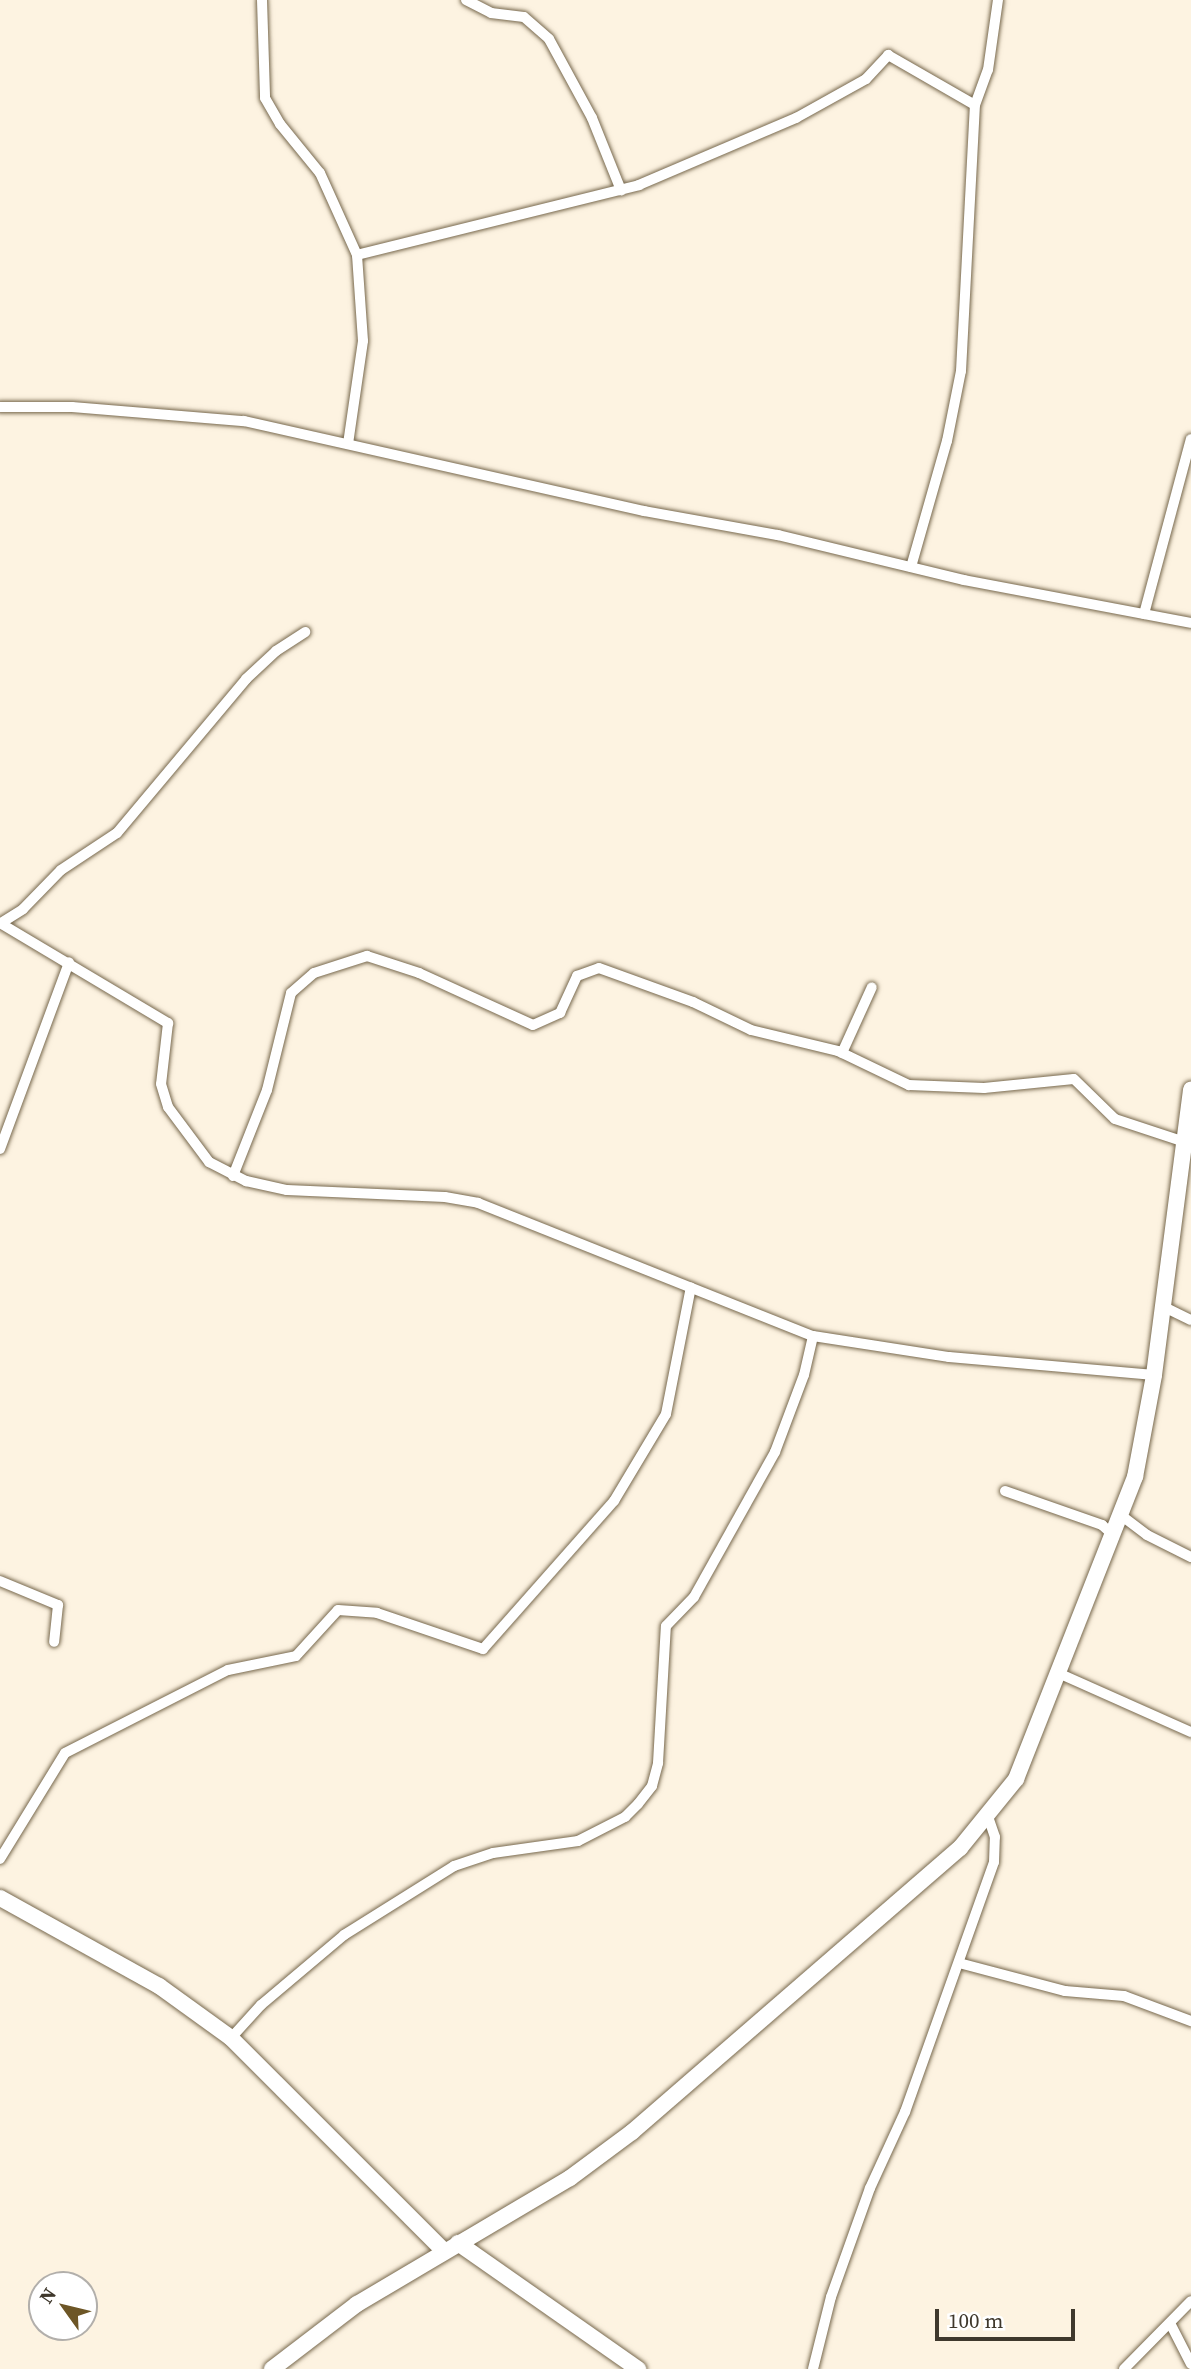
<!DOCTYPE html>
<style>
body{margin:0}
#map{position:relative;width:1191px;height:2369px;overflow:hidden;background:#fdf3e1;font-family:"Source Serif 4",serif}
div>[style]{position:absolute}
.roads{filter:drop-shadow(0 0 2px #77684d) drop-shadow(0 0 2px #77684d)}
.street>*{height:10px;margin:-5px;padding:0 5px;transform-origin:5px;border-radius:5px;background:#fff}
.secondary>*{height:16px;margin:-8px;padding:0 8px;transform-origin:8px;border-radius:8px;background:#fff}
span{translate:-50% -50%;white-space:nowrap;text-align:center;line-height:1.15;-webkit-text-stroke:7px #fff;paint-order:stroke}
.north{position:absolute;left:28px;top:2271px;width:70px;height:70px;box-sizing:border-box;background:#fff;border:2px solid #b2afab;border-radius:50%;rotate:304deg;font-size:19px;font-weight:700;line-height:28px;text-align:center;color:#3f382c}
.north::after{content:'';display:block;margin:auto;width:24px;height:32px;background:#6d5626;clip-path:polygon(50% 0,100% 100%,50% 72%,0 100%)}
.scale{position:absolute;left:935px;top:2309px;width:140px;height:32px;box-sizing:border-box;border:4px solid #3f382c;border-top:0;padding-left:9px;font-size:21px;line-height:24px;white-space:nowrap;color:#3f382c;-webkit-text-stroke:5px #fff;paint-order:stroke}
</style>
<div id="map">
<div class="roads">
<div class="street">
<div style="left:262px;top:0;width:98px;rotate:88.2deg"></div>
<div style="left:265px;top:98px;width:30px;rotate:60deg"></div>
<div style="left:280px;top:124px;width:63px;rotate:50.8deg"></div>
<div style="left:320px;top:173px;width:90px;rotate:65.7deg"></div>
<div style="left:357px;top:255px;width:86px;rotate:86deg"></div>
<div style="left:363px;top:341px;width:104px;rotate:98.3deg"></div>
<div style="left:466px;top:0;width:28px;rotate:27deg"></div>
<div style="left:491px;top:13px;width:33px;rotate:7deg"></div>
<div style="left:524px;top:17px;width:33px;rotate:41deg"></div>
<div style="left:549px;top:39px;width:90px;rotate:61.4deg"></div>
<div style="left:592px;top:118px;width:78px;rotate:68.1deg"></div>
<div style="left:357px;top:255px;width:291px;rotate:-13.9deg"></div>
<div style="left:639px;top:185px;width:171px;rotate:-23.1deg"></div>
<div style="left:796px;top:118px;width:80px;rotate:-29.1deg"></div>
<div style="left:866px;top:79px;width:33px;rotate:-47deg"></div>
<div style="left:888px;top:55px;width:100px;rotate:29.9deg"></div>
<div style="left:0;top:407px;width:72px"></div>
<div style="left:72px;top:407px;width:173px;rotate:4.7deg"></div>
<div style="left:244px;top:421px;width:410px;rotate:12.7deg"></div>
<div style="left:644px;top:511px;width:136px;rotate:10.2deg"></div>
<div style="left:778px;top:535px;width:191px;rotate:13.6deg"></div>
<div style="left:964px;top:580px;width:231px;rotate:10.7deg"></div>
<div style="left:911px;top:567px;width:131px;rotate:-74.1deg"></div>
<div style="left:947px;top:441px;width:71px;rotate:-78.7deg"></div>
<div style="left:961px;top:371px;width:266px;rotate:-87deg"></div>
<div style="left:975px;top:105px;width:37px;rotate:-70deg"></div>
<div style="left:988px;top:70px;width:71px;rotate:-81.9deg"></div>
<div style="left:1144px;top:614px;width:181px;rotate:-75deg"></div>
<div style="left:0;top:923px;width:196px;rotate:30.8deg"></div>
<div style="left:168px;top:1023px;width:61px;rotate:96.5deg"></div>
<div style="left:161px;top:1084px;width:24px;rotate:73deg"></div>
<div style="left:168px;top:1107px;width:69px;rotate:53.3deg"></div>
<div style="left:209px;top:1162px;width:42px;rotate:27.2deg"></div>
<div style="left:246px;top:1181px;width:42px;rotate:12.4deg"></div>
<div style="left:287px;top:1190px;width:158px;rotate:2.5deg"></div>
<div style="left:445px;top:1197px;width:34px;rotate:10deg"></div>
<div style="left:478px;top:1203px;width:360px;rotate:21.7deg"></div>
<div style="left:813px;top:1336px;width:138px;rotate:8.8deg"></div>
<div style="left:949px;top:1357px;width:206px;rotate:5deg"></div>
<div style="left:1px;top:923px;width:26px;rotate:-32deg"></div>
<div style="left:23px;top:909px;width:54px;rotate:-45.7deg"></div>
<div style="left:61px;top:870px;width:67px;rotate:-33.5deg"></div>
<div style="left:117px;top:833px;width:201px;rotate:-50deg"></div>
<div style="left:246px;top:679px;width:41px;rotate:-43deg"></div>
<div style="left:276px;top:651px;width:35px;rotate:-33deg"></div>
<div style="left:842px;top:1053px;width:72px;rotate:-65.6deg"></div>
<div style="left:0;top:1149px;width:199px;rotate:-69.7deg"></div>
<div style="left:233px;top:1176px;width:92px;rotate:-68.4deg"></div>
<div style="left:267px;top:1090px;width:100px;rotate:-76.1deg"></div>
<div style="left:291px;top:993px;width:30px;rotate:-41deg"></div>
<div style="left:314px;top:973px;width:56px;rotate:-17.8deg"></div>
<div style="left:367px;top:956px;width:55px;rotate:18.1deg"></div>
<div style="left:419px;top:973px;width:125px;rotate:24.5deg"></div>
<div style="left:533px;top:1025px;width:30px;rotate:-24deg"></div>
<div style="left:560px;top:1013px;width:41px;rotate:-65.3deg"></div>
<div style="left:577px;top:976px;width:23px;rotate:-20deg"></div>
<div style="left:599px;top:968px;width:100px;rotate:19.9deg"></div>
<div style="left:693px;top:1002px;width:64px;rotate:25.8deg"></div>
<div style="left:751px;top:1030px;width:89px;rotate:13.6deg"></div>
<div style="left:838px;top:1051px;width:79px;rotate:25.6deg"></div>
<div style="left:909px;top:1085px;width:75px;rotate:2.3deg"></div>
<div style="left:984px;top:1088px;width:90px;rotate:-5.7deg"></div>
<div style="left:1074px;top:1079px;width:57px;rotate:44.3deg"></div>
<div style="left:1115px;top:1119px;width:71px;rotate:18.2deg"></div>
<div style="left:1162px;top:1306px;width:32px;rotate:26deg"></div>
<div style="left:1005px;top:1491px;width:103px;rotate:19.3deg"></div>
<div style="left:1102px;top:1525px;width:15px;rotate:42deg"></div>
<div style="left:1122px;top:1516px;width:31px;rotate:37deg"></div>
<div style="left:1147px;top:1535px;width:49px;rotate:26.6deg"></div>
<div style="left:0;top:1581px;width:63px;rotate:22.5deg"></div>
<div style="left:58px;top:1605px;width:37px;rotate:96deg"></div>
<div style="left:1056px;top:1672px;width:148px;rotate:24deg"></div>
<div style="left:0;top:1859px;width:124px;rotate:-58.5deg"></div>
<div style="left:65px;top:1753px;width:183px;rotate:-27deg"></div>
<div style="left:228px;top:1670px;width:69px;rotate:-11.6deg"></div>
<div style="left:296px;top:1656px;width:62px;rotate:-47.6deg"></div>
<div style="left:338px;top:1610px;width:39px;rotate:4deg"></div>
<div style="left:377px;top:1613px;width:112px;rotate:18.8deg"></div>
<div style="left:483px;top:1649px;width:198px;rotate:-48.5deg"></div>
<div style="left:614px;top:1501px;width:101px;rotate:-59.1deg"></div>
<div style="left:666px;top:1414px;width:129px;rotate:-78.9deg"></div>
<div style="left:959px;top:1963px;width:110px;rotate:14.8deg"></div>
<div style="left:1065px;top:1991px;width:59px;rotate:4.8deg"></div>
<div style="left:1124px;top:1996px;width:72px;rotate:20.5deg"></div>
<div style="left:231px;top:2038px;width:45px;rotate:-47.7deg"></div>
<div style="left:261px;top:2005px;width:109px;rotate:-40.1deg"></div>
<div style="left:344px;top:1935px;width:130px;rotate:-32.1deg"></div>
<div style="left:454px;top:1866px;width:41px;rotate:-18.4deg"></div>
<div style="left:493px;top:1853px;width:86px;rotate:-8deg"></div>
<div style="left:578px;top:1841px;width:53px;rotate:-27.1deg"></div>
<div style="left:625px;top:1817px;width:18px;rotate:-45deg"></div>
<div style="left:638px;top:1804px;width:23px;rotate:-52deg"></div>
<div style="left:652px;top:1786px;width:24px;rotate:-75deg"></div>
<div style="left:658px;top:1763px;width:137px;rotate:-86.7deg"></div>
<div style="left:666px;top:1626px;width:40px;rotate:-46deg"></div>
<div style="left:694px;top:1597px;width:166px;rotate:-60.8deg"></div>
<div style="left:775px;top:1452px;width:82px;rotate:-69.4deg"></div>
<div style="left:804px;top:1375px;width:40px;rotate:-77deg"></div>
<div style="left:1170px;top:2323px;width:46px;rotate:62.9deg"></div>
<div style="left:813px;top:2369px;width:74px;rotate:-76deg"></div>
<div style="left:831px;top:2297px;width:116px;rotate:-70.3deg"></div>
<div style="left:870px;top:2188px;width:84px;rotate:-65.3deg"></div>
<div style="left:905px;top:2112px;width:265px;rotate:-70.4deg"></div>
<div style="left:994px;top:1862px;width:25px;rotate:-88deg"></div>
<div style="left:995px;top:1837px;width:21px;rotate:-109deg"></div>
<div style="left:1124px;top:2369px;width:95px;rotate:-45.4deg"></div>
</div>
<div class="secondary">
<div style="left:0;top:1898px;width:182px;rotate:29deg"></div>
<div style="left:159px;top:1986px;width:89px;rotate:35.8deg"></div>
<div style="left:231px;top:2038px;width:301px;rotate:45deg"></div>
<div style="left:458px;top:2243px;width:220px;rotate:35deg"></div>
<div style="left:272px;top:2369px;width:107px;rotate:-37.4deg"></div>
<div style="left:357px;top:2304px;width:247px;rotate:-30.6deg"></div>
<div style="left:570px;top:2178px;width:77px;rotate:-36.6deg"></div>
<div style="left:632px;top:2132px;width:434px;rotate:-40.9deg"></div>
<div style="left:960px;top:1848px;width:89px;rotate:-50.9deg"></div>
<div style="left:1016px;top:1779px;width:325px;rotate:-68.5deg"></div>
<div style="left:1135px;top:1477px;width:104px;rotate:-79.4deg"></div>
<div style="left:1154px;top:1375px;width:288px;rotate:-82.6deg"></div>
</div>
</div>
<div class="north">N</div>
<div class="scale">100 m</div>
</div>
